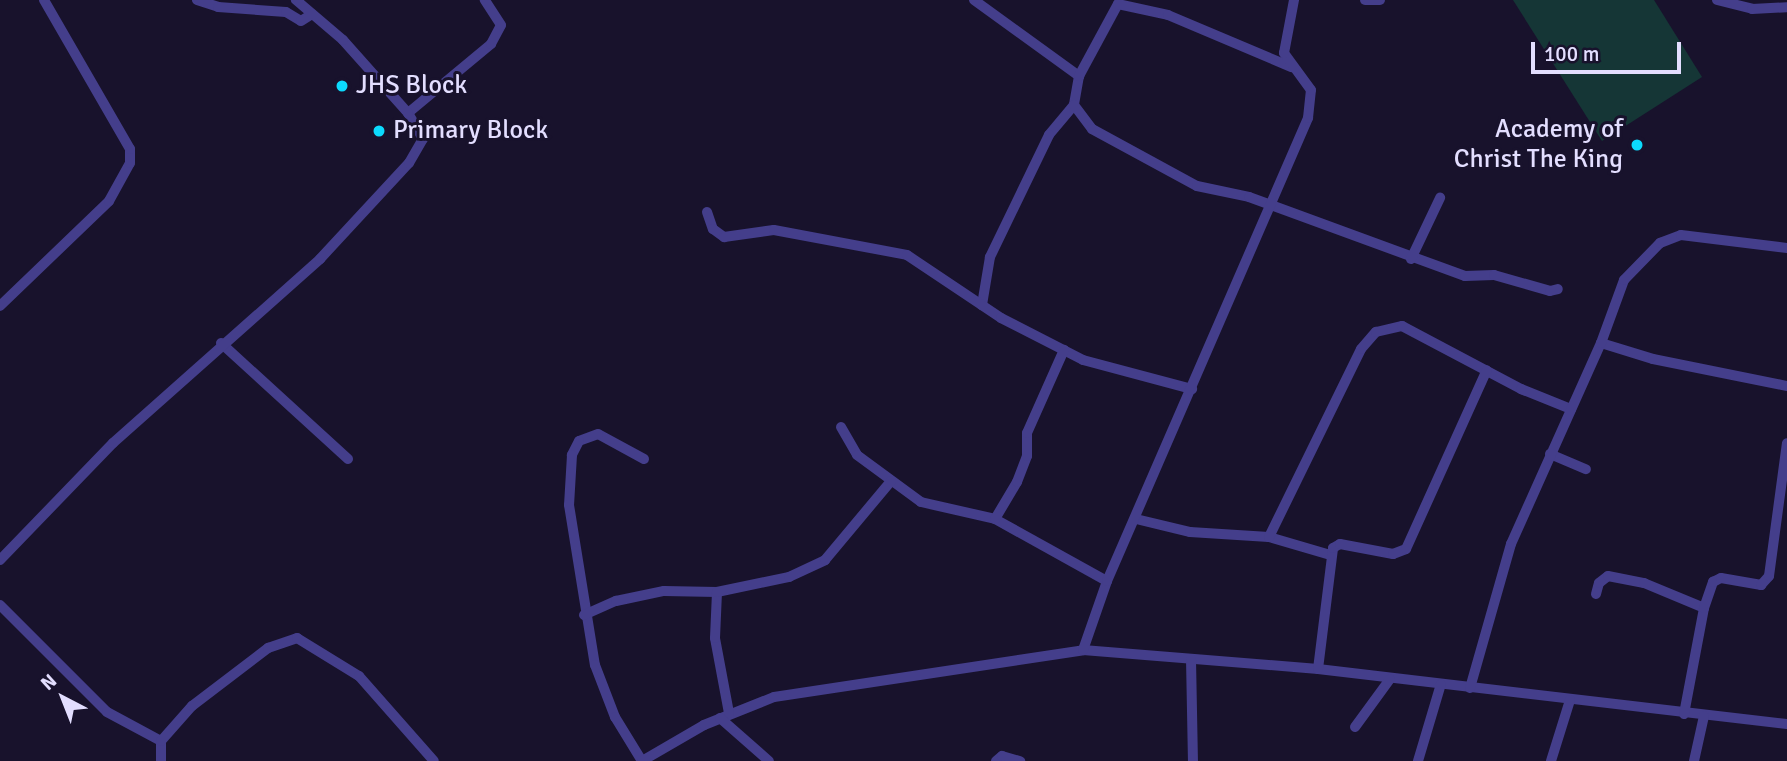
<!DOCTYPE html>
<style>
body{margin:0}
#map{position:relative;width:1787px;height:761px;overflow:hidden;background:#18122c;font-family:Signika,sans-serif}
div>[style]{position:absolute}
.green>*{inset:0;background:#153636}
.street>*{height:10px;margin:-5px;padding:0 5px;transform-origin:5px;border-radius:5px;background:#443e8b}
.dots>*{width:19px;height:19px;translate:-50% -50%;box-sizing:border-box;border:4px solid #18122c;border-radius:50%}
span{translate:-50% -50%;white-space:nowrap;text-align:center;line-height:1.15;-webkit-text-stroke:6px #18122c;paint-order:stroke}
.poi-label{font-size:26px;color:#e3deff}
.left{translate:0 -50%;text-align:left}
.right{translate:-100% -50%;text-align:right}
.north{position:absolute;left:28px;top:663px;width:70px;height:70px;-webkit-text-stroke:5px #18122c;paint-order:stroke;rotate:318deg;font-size:19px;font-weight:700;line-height:28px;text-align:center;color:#e3deff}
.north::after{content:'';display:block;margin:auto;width:24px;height:32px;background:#e3deff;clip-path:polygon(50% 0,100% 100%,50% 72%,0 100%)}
.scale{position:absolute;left:1531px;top:42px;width:150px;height:32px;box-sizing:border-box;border:4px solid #e3deff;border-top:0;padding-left:9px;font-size:21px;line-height:24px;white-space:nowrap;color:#e3deff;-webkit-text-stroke:5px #18122c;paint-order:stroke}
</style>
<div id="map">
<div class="green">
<div style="clip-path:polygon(1513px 0,1654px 0,1702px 77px,1602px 141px)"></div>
</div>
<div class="street">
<div style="left:197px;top:0;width:22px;rotate:18deg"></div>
<div style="left:218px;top:7px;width:68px;rotate:4.2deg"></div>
<div style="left:286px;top:12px;width:17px;rotate:31deg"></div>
<div style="left:301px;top:21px;width:13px;rotate:-32deg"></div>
<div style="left:974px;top:0;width:130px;rotate:35.9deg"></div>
<div style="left:1079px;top:76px;width:29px;rotate:100deg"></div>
<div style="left:1074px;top:105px;width:39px;rotate:130deg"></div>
<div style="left:1049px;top:135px;width:136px;rotate:115.8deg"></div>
<div style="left:990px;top:257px;width:49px;rotate:99.5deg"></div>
<div style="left:1365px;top:0;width:15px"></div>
<div style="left:1717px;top:0;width:36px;rotate:14deg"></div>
<div style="left:1752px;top:9px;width:35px;rotate:-3deg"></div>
<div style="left:1079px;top:76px;width:82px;rotate:-61.6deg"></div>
<div style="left:1118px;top:4px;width:51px;rotate:12.4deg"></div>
<div style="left:1168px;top:15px;width:134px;rotate:22.9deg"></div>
<div style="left:1074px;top:105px;width:30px;rotate:53deg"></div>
<div style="left:1092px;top:129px;width:119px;rotate:28.5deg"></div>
<div style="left:1197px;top:186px;width:53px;rotate:11.9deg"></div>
<div style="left:1249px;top:197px;width:230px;rotate:20.1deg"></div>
<div style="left:1465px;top:276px;width:29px;rotate:-2deg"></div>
<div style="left:1494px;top:275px;width:58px;rotate:15.9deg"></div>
<div style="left:1550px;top:291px;width:8px;rotate:-14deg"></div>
<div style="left:408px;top:113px;width:108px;rotate:-39.7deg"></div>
<div style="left:491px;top:44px;width:21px;rotate:-62deg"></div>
<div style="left:501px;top:25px;width:30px;rotate:-123deg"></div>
<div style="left:707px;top:212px;width:18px;rotate:71deg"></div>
<div style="left:713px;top:229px;width:14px;rotate:36deg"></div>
<div style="left:724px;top:237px;width:50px;rotate:-8deg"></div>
<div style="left:774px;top:230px;width:135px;rotate:10.6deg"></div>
<div style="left:907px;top:255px;width:113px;rotate:33.8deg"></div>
<div style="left:1001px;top:318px;width:92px;rotate:27.1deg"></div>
<div style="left:1083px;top:360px;width:113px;rotate:14.9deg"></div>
<div style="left:1411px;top:259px;width:68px;rotate:-64.6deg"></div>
<div style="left:0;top:306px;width:151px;rotate:-43.9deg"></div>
<div style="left:109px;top:201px;width:43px;rotate:-61.1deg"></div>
<div style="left:130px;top:163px;width:14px;rotate:-90deg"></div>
<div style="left:130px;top:149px;width:172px;rotate:-120deg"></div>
<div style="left:221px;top:343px;width:172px;rotate:42.4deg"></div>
<div style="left:1601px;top:343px;width:54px;rotate:17.1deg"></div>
<div style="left:1653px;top:359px;width:137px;rotate:11.4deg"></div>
<div style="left:841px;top:427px;width:32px;rotate:60deg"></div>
<div style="left:857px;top:455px;width:79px;rotate:36.3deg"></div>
<div style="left:921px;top:502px;width:76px;rotate:12.9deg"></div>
<div style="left:995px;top:519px;width:128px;rotate:29deg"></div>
<div style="left:1550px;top:454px;width:39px;rotate:23deg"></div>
<div style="left:644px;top:459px;width:52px;rotate:-151.5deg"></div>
<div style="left:598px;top:434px;width:20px;rotate:160deg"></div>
<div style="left:579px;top:441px;width:16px;rotate:117deg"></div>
<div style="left:572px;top:455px;width:50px;rotate:93.4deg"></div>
<div style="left:569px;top:505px;width:162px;rotate:80.8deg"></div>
<div style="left:595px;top:665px;width:56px;rotate:69deg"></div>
<div style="left:615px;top:717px;width:52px;rotate:58.5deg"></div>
<div style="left:642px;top:761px;width:72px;rotate:-30.1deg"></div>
<div style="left:704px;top:725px;width:75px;rotate:-21.8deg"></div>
<div style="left:774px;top:697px;width:313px;rotate:-8.6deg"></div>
<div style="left:1083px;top:650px;width:236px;rotate:4.6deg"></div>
<div style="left:1318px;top:669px;width:472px;rotate:6.7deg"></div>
<div style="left:995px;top:519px;width:43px;rotate:-59.3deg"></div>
<div style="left:1017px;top:482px;width:28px;rotate:-69deg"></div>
<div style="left:1027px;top:456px;width:23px;rotate:-90deg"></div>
<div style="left:1027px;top:433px;width:91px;rotate:-66deg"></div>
<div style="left:1136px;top:519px;width:56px;rotate:13.5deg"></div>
<div style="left:1190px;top:532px;width:79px;rotate:3.6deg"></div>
<div style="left:1269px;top:537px;width:64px;rotate:16.4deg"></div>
<div style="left:1269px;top:537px;width:209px;rotate:-63.9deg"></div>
<div style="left:1361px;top:349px;width:23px;rotate:-49deg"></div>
<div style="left:1376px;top:332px;width:27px;rotate:-13deg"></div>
<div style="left:1402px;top:326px;width:135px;rotate:27.9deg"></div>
<div style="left:1521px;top:389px;width:54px;rotate:21.8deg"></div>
<div style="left:0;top:560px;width:163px;rotate:-46deg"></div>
<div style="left:113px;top:443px;width:277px;rotate:-41.6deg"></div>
<div style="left:320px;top:259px;width:131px;rotate:-47.2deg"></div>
<div style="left:409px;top:163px;width:28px;rotate:-60deg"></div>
<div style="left:423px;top:139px;width:30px;rotate:-120deg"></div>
<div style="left:408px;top:113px;width:98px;rotate:-131.7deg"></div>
<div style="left:343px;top:40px;width:62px;rotate:-139.6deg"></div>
<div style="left:1596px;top:594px;width:11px;rotate:-75deg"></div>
<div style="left:1599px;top:583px;width:11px;rotate:-38deg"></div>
<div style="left:1608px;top:576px;width:37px;rotate:11deg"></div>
<div style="left:1644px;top:583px;width:65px;rotate:22.6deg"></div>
<div style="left:0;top:605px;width:151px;rotate:45deg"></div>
<div style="left:107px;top:712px;width:61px;rotate:28.2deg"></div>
<div style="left:584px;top:615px;width:35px;rotate:-24deg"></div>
<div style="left:616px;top:601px;width:49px;rotate:-11.8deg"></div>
<div style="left:664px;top:591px;width:53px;rotate:1.1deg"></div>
<div style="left:1083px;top:650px;width:73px;rotate:-70.8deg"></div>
<div style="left:1107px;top:581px;width:505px;rotate:-66.53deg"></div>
<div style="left:1308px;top:118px;width:28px;rotate:-84deg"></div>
<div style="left:1311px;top:90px;width:46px;rotate:-126.1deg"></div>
<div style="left:1284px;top:53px;width:54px;rotate:-79.3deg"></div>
<div style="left:1191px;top:659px;width:102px;rotate:88.9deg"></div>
<div style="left:1318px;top:669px;width:122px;rotate:-82.9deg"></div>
<div style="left:1333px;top:548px;width:8px;rotate:-30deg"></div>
<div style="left:1340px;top:544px;width:54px;rotate:10.7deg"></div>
<div style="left:1393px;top:554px;width:14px;rotate:-21deg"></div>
<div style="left:1406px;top:549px;width:196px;rotate:-65.7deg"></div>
<div style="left:1470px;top:688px;width:150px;rotate:-74.1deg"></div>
<div style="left:1511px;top:544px;width:220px;rotate:-65.9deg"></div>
<div style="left:1601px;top:343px;width:67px;rotate:-69.9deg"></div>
<div style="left:1624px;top:280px;width:52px;rotate:-45.8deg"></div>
<div style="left:1660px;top:243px;width:22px;rotate:-21deg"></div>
<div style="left:1681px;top:235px;width:107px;rotate:7deg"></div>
<div style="left:729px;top:713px;width:76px;rotate:-100.6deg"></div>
<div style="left:715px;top:638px;width:46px;rotate:-87.5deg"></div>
<div style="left:717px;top:592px;width:74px;rotate:-11.8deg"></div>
<div style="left:789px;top:577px;width:40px;rotate:-25deg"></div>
<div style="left:825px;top:560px;width:103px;rotate:-50.1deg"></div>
<div style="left:1684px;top:714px;width:108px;rotate:-79.3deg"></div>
<div style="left:1704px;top:608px;width:28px;rotate:-71deg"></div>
<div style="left:1713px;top:582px;width:9px;rotate:-27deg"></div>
<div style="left:1721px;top:578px;width:41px;rotate:9.9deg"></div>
<div style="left:1761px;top:585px;width:12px;rotate:-48deg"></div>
<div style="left:1769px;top:576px;width:134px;rotate:-82.3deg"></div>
<div style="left:720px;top:718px;width:65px;rotate:41.3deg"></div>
<div style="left:1355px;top:727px;width:59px;rotate:-53.9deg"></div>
<div style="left:161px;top:761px;width:20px;rotate:-90deg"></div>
<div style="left:161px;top:741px;width:47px;rotate:-48.5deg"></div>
<div style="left:192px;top:706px;width:96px;rotate:-37.3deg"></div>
<div style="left:268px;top:648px;width:31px;rotate:-19deg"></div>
<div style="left:297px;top:638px;width:73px;rotate:31.5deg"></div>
<div style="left:359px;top:676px;width:113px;rotate:48.6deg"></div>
<div style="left:996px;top:761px;width:8px;rotate:-40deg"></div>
<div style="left:1002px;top:756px;width:19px;rotate:16deg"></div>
<div style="left:1418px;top:761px;width:80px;rotate:-73.4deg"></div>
<div style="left:1551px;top:761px;width:64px;rotate:-72.7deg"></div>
<div style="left:1694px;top:761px;width:46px;rotate:-77.5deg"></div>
</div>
<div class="dots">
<div style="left:342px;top:86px;background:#0cdafd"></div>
<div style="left:379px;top:131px;background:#0cdafd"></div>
<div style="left:1637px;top:145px;background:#0cdafd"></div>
</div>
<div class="poi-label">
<span class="left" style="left:356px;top:86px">JHS Block</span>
<span class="right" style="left:1623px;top:145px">Academy of<br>Christ The King</span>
<span class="left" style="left:393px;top:131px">Primary Block</span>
</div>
<div class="north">N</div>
<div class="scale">100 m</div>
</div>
